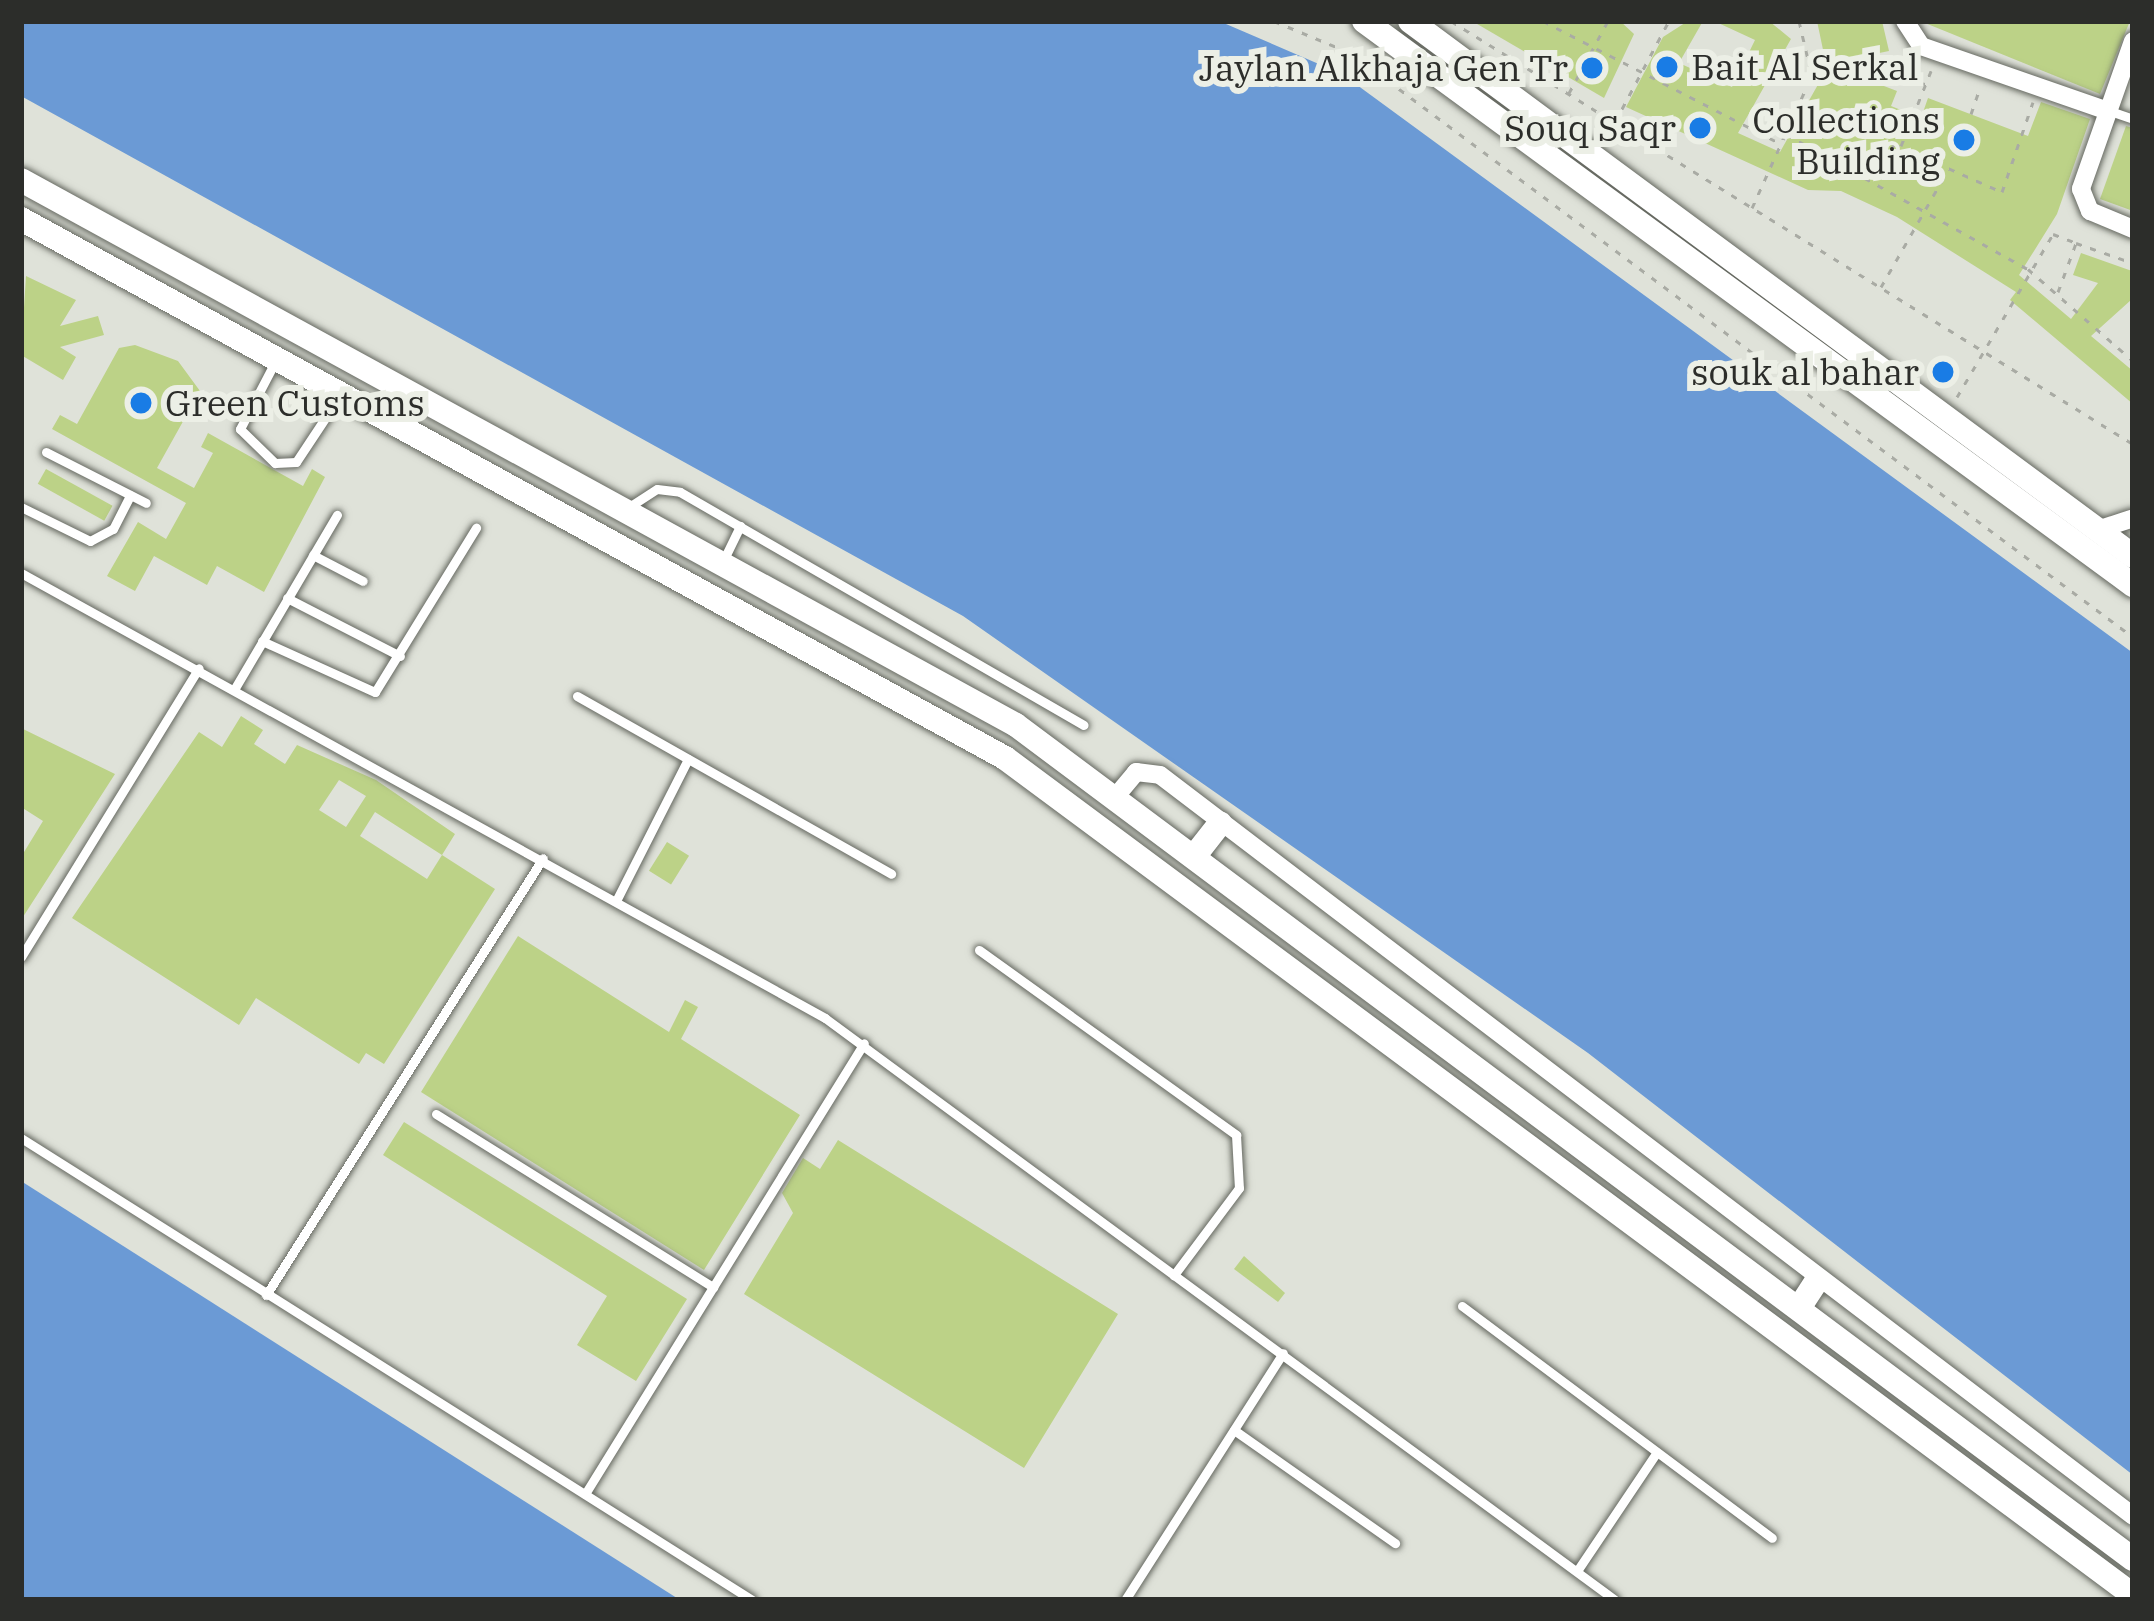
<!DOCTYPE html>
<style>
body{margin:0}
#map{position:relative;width:2154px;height:1621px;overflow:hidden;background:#dfe2d9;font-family:"IBM Plex Serif",serif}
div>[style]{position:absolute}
.water>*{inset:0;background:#6b9ad5}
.building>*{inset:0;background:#bcd287;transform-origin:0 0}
.path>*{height:3px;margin-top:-1.5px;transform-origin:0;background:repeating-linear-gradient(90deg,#a9aba4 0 6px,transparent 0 15px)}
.roads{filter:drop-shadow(0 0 3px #656860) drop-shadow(0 0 3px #656860)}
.lane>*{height:9px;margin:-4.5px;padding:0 4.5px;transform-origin:4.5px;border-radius:4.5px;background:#fff}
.street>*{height:18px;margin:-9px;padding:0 9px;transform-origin:9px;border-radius:9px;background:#fff}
.secondary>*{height:24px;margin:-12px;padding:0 12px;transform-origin:12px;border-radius:12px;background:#fff}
.dots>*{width:33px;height:33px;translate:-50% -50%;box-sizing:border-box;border:6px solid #ecefe6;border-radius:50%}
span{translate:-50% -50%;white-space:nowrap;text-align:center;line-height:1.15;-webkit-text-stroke:12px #ecefe6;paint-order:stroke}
.poi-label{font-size:36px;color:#2c2d2a}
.left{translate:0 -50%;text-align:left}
.right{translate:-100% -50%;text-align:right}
.frame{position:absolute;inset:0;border:24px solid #2c2d2a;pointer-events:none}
</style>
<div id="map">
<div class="water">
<div style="clip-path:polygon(21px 21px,1219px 21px,1342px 74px,2133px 653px,2133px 1475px,1588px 1053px,963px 616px,21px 96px)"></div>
<div style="clip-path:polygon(21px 1181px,680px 1600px,21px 1600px)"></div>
</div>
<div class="building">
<div style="clip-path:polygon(1472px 21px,1620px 21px,1634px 34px,1604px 98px)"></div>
<div style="clip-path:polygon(1688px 21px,1703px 21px,1679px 63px,1732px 87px,1755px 40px,1714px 21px,1769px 21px,1791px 39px,1738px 133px,1780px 152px,1829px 65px,1897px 91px,1891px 106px,1921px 118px,1928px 98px,2028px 136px,2041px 102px,2090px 119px,2057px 214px,2019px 275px,2071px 319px,2098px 283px,2073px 275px,2081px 253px,2132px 271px,2131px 300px,2091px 336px,2133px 371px,2133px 404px,2010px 300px,2016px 292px,1897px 217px,1841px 191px,1808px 190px,1626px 107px,1663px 37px)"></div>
<div style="clip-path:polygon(1817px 21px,1882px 21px,1889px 51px,1826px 64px)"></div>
<div style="clip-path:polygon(2130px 21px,2100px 94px,1925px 23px,1925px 21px)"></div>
<div style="clip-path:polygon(2126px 126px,2133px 128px,2133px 211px,2100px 199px)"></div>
<div style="clip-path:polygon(26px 276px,76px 300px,60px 326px,98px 316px,104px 335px,60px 347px,76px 357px,63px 380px,21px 355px)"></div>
<div style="clip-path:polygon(135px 345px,178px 361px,200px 391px,157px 468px,194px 488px,213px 453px,201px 447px,208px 433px,303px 486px,312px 469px,325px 477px,264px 592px,217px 566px,207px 585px,154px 556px,135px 591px,107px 576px,138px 522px,166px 539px,186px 503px,52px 429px,60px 415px,77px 424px,119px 348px)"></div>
<div style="left:46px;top:469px;width:76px;height:17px;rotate:29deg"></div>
<div style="clip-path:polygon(evenodd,241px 716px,263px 730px,254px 744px,285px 764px,297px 745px,376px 780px,455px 834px,442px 855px,495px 889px,384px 1064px,366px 1053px,359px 1064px,256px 998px,239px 1025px,72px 918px,199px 732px,222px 747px,241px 716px,339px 780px,366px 796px,346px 827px,319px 810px,339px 780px,241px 716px,375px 812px,442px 855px,427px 879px,360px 836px,375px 812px)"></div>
<div style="clip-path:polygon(21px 728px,115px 774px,21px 920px,21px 857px,43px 821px,21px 807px)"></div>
<div style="left:667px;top:842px;width:26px;height:34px;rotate:32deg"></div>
<div style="clip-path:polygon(518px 936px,669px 1032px,685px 1000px,698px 1007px,681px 1039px,800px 1115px,704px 1270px,421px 1092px)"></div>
<div style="clip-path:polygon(404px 1122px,687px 1299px,636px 1381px,577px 1345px,607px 1296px,383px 1155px)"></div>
<div style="clip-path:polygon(838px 1140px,1118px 1314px,1024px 1468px,744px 1294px,793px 1213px,782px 1193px,803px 1158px,820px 1169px)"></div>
<div style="clip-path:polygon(1244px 1256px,1285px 1293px,1278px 1302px,1234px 1269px)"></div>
</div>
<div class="path">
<div style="left:1274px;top:21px;width:83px;rotate:22.6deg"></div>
<div style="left:1351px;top:53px;width:976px;rotate:36.75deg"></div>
<div style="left:1451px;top:21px;width:803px;rotate:31.81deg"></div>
<div style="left:1543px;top:21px;width:268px;rotate:27.3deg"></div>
<div style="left:1799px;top:21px;width:52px;rotate:76.8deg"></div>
<div style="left:1569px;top:93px;width:82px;rotate:-61.6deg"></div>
<div style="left:1971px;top:114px;width:28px;rotate:-71deg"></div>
<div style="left:1615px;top:122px;width:115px;rotate:-61.9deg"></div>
<div style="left:1786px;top:134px;width:277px;rotate:29.2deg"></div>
<div style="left:2028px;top:269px;width:140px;rotate:41.2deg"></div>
<div style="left:1901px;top:146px;width:81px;rotate:-68.2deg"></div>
<div style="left:1878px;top:177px;width:37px;rotate:-64deg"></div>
<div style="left:1894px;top:144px;width:118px;rotate:24deg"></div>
<div style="left:2002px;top:192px;width:95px;rotate:-71deg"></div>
<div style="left:1752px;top:208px;width:146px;rotate:-65.7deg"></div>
<div style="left:1812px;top:75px;width:35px;rotate:-15deg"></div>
<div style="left:1846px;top:66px;width:81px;rotate:12.8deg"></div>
<div style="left:1881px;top:287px;width:135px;rotate:-60.2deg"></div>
<div style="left:2058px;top:292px;width:52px;rotate:-69.8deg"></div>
<div style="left:2076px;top:243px;width:60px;rotate:19.3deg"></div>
<div style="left:1957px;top:397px;width:189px;rotate:-59.5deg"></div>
<div style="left:2053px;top:234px;width:25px;rotate:21deg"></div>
</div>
<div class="roads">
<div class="lane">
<div style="left:2110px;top:111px;width:24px;rotate:19deg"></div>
<div style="left:276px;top:360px;width:78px;rotate:117.6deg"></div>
<div style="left:240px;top:429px;width:49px;rotate:44.2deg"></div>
<div style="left:275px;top:463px;width:21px;rotate:-3deg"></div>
<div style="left:296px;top:462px;width:78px;rotate:-56.5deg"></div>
<div style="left:46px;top:452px;width:112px;rotate:27deg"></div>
<div style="left:21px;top:507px;width:77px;rotate:26.2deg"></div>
<div style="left:90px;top:541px;width:26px;rotate:-28deg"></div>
<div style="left:113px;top:529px;width:38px;rotate:-63deg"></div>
<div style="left:629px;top:507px;width:33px;rotate:-33deg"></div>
<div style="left:657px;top:489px;width:23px;rotate:7deg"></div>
<div style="left:680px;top:492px;width:466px;rotate:30deg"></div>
<div style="left:313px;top:555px;width:56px;rotate:27.5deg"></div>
<div style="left:724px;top:559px;width:37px;rotate:-64deg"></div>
<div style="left:21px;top:573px;width:919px;rotate:28.96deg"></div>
<div style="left:825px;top:1018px;width:981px;rotate:36.38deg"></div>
<div style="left:287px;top:598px;width:127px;rotate:27.2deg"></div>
<div style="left:262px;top:641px;width:124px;rotate:24.3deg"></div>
<div style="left:375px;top:692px;width:193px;rotate:-58.4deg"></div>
<div style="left:235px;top:688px;width:201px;rotate:-59.5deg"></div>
<div style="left:577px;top:696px;width:361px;rotate:29.5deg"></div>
<div style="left:617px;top:899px;width:157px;rotate:-63.1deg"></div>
<div style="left:979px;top:950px;width:317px;rotate:35.7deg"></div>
<div style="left:1236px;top:1135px;width:53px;rotate:86.8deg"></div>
<div style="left:1239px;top:1188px;width:109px;rotate:126.8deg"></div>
<div style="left:21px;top:957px;width:339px;rotate:-58.4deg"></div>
<div style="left:436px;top:1114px;width:327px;rotate:32deg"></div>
<div style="left:21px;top:1138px;width:865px;rotate:32.29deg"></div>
<div style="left:266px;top:1295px;width:517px;rotate:-57.63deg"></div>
<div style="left:1462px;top:1306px;width:387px;rotate:36.8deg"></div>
<div style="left:1234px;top:1430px;width:197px;rotate:35.1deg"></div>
<div style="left:585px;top:1494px;width:530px;rotate:-58.26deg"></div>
<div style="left:1577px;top:1571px;width:143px;rotate:-56.1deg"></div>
<div style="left:1125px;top:1600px;width:293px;rotate:-57.4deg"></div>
</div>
<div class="street">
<div style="left:1905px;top:21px;width:30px;rotate:57deg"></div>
<div style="left:1921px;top:46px;width:198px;rotate:19.2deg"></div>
<div style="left:2133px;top:41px;width:157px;rotate:109.4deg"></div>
<div style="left:2081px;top:189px;width:24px;rotate:68deg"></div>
<div style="left:2090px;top:211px;width:47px;rotate:22.7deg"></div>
<div style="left:2097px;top:530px;width:38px;rotate:-18deg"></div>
<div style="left:1117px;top:795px;width:30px;rotate:-50deg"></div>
<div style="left:1136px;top:772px;width:24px;rotate:7deg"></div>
<div style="left:1160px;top:775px;width:1223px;rotate:37.29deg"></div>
</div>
<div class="secondary">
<div style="left:1364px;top:21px;width:954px;rotate:36.26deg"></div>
<div style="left:1410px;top:21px;width:899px;rotate:36.5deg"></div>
<div style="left:21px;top:180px;width:1134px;rotate:28.71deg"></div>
<div style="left:1016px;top:725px;width:1394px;rotate:36.75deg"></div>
<div style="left:21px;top:219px;width:1122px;rotate:28.71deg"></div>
<div style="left:1005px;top:758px;width:1405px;rotate:36.58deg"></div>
<div style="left:1196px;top:854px;width:39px;rotate:-52deg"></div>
<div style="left:1801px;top:1305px;width:27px;rotate:-57deg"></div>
</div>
</div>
<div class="dots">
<div style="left:1667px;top:67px;background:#197ce5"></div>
<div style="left:1592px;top:68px;background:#197ce5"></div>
<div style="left:1700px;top:128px;background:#197ce5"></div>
<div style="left:1964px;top:140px;background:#197ce5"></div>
<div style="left:1943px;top:372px;background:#197ce5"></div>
<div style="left:141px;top:403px;background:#197ce5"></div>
</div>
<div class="poi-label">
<span class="left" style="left:1691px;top:67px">Bait Al Serkal</span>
<span class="right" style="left:1568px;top:68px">Jaylan Alkhaja Gen Tr</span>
<span class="right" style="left:1940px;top:140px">Collections<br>Building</span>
<span class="right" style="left:1676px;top:128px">Souq Saqr</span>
<span class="right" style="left:1919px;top:372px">souk al bahar</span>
<span class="left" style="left:165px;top:403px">Green Customs</span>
</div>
<div class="frame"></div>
</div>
